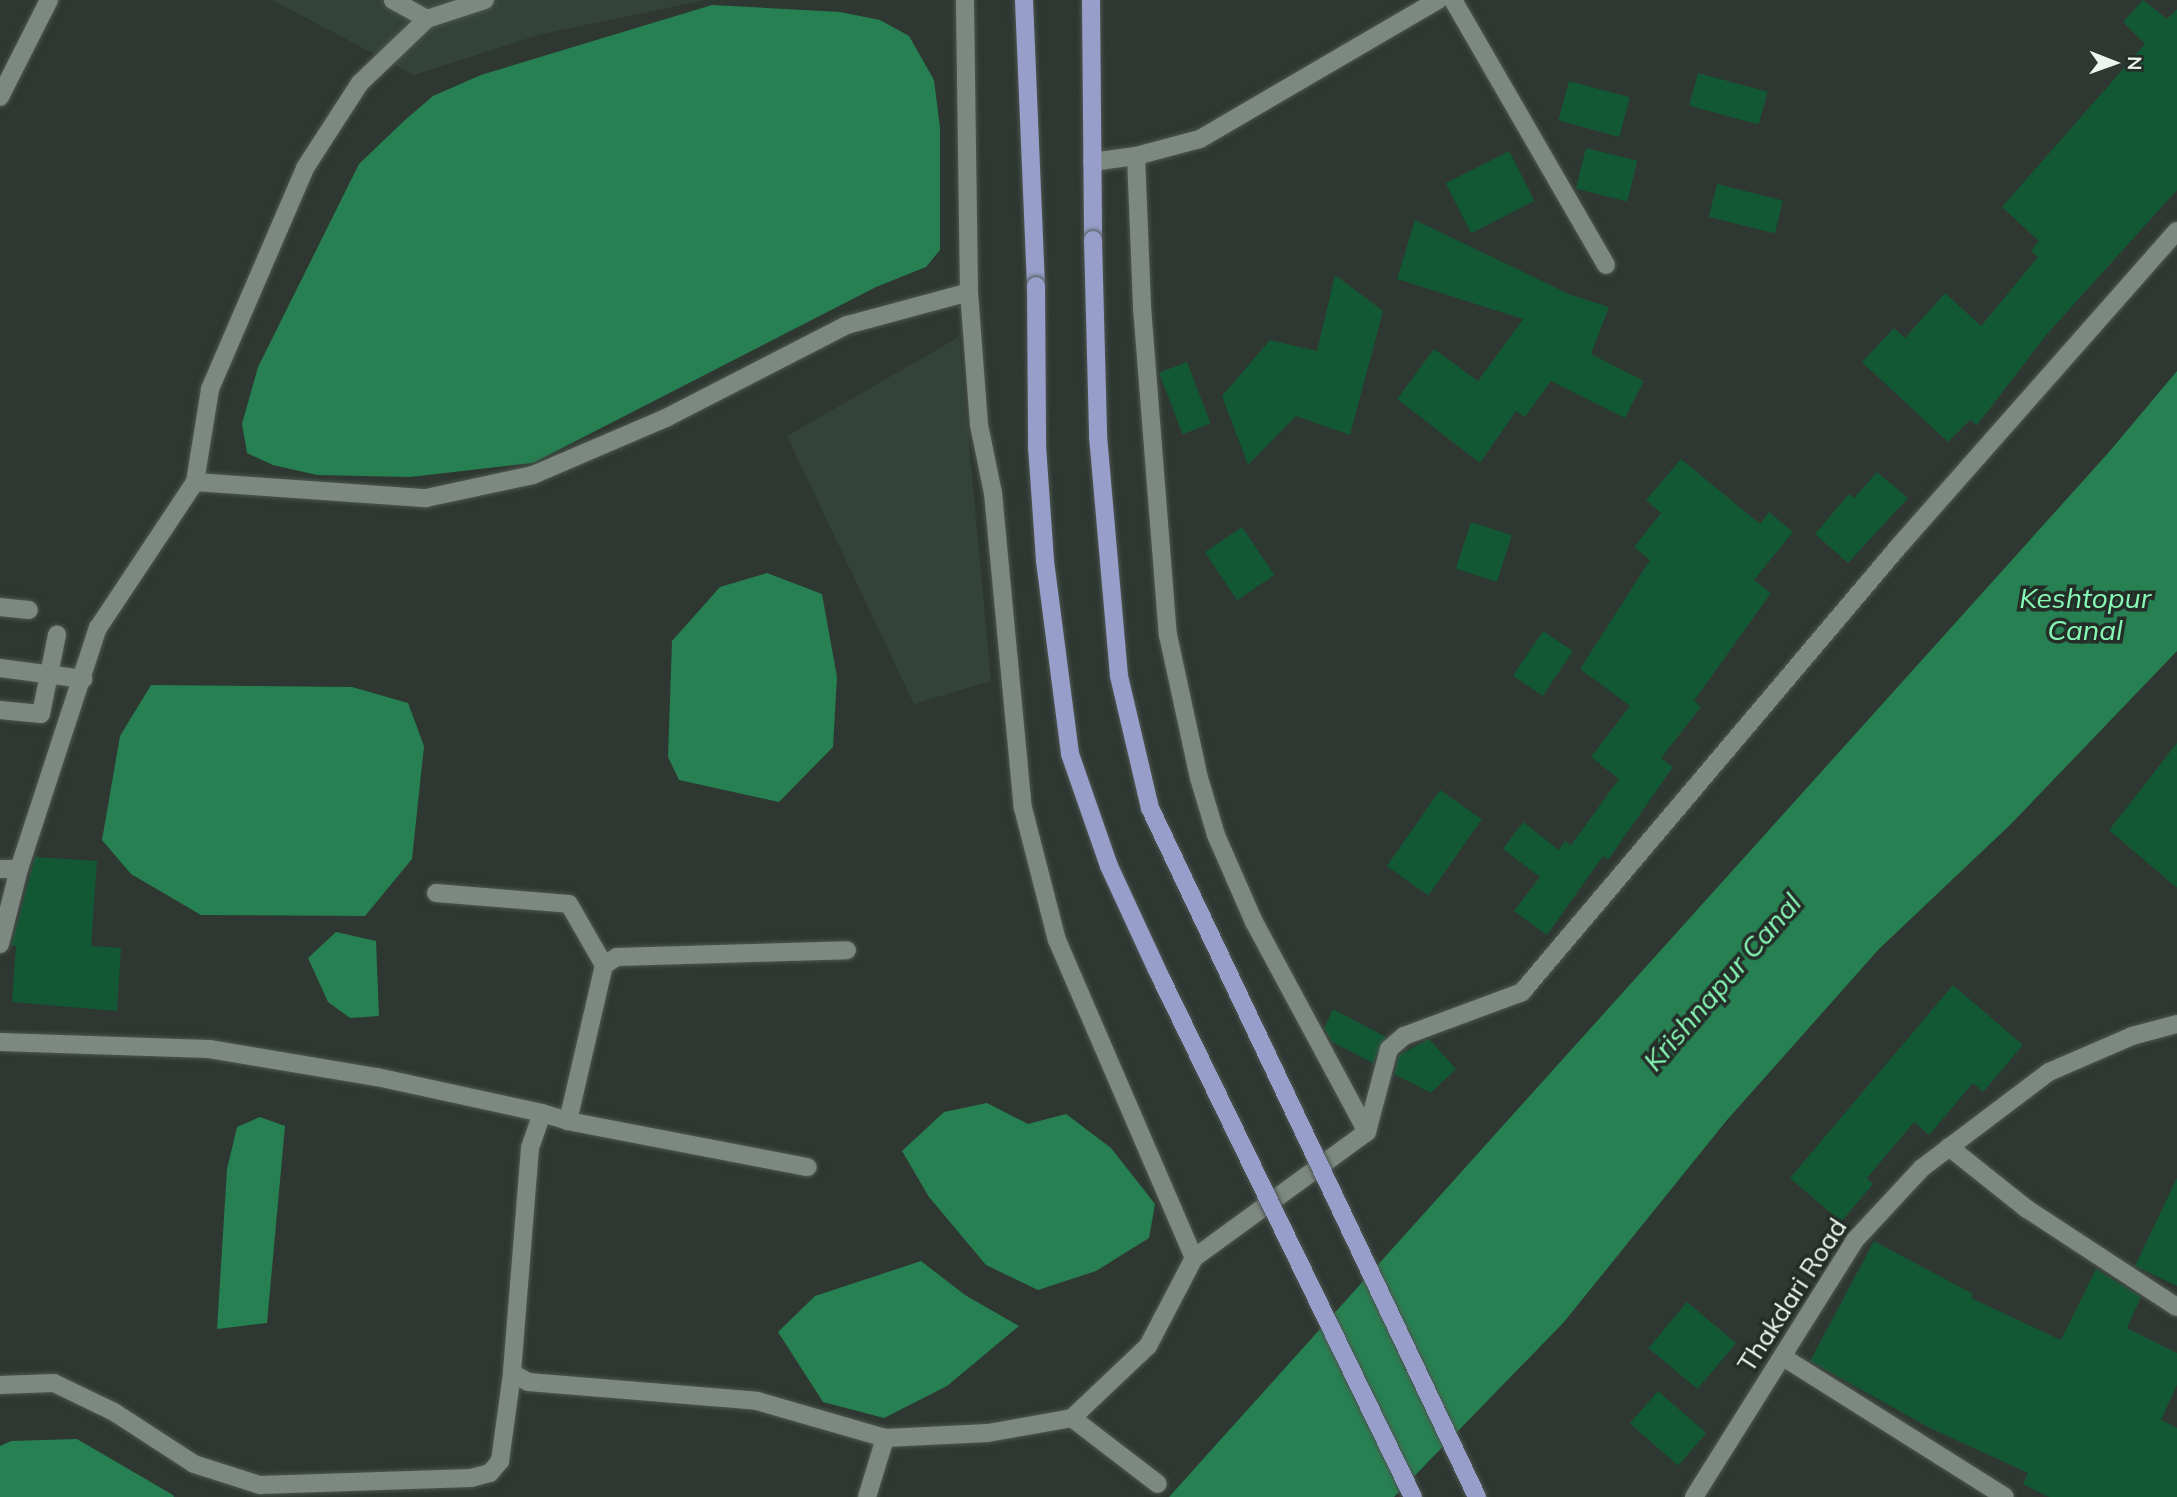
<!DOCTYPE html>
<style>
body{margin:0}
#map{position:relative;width:2177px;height:1497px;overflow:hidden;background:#2e3731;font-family:Mulish,sans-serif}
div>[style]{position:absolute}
.built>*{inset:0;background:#344339}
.water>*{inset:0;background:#268051}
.building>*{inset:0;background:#125835;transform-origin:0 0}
.roads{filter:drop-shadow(0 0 2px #4e5651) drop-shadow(0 0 2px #4e5651)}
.service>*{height:18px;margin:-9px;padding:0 9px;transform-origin:9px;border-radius:9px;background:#7d8881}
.minor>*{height:18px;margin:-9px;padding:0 9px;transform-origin:9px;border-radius:9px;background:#7d8881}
.primary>*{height:18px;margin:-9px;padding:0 9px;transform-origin:9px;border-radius:9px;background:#969ec9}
.bridges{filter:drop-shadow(0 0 2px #4e5651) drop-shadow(0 0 2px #4e5651)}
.primary-bridge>*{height:18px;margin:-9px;padding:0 9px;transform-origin:9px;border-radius:9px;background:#969ec9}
span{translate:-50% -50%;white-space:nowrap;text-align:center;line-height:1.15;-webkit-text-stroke:7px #242d27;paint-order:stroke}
.street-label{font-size:26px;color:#eef4f0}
.water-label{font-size:28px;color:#87fab6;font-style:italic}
.north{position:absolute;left:2079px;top:28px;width:70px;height:70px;-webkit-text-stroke:5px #242d27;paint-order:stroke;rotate:91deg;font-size:19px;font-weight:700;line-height:28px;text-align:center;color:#eef4f0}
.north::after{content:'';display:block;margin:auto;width:24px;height:32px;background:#eef4f0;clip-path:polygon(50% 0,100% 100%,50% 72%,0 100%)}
</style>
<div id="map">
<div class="built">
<div style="clip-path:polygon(272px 0,706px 0,542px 34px,414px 75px)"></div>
<div style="clip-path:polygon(959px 337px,991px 681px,914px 704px,787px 436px)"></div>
</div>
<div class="water">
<div style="clip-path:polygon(712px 5px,840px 12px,880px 20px,909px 36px,934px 80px,940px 128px,940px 250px,926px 267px,876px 287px,533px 463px,410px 477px,317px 475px,273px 465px,247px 453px,242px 424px,258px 367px,359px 164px,405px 120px,433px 96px,481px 75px)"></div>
<div style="clip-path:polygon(2177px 371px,2177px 651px,2010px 825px,1879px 949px,1727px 1120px,1564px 1322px,1394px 1497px,1169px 1497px,2109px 452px)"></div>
<div style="clip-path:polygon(767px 573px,822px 594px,837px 677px,833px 747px,779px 802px,679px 780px,668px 757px,672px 641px,720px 587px)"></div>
<div style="clip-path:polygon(151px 685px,352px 687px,408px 703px,424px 746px,412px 859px,365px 916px,201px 915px,131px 874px,102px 840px,120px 736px)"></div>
<div style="clip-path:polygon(336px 932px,376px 941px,379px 1016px,350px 1018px,328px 1002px,308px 958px)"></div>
<div style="clip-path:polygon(987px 1103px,1028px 1124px,1066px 1114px,1111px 1148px,1155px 1204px,1149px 1238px,1096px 1271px,1038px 1290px,986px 1265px,929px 1197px,902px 1151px,944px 1112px)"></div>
<div style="clip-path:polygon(260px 1117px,285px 1126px,267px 1323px,217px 1329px,227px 1169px,237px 1127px)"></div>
<div style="clip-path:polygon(921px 1261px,965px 1295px,1019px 1326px,947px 1386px,884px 1418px,823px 1402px,778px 1332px,815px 1296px)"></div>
<div style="clip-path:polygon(77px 1439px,173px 1495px,174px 1497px,0 1497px,0 1446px,11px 1441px)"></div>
</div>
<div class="building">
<div style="clip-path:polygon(2143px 0,2167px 19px,2177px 9px,2177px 190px,2047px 334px,1977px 425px,1970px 420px,1948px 442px,1862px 362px,1894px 328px,1905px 338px,1945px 293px,1981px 326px,2038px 257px,2031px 251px,2039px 241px,2002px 207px,2145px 44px,2123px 22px)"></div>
<div style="left:1698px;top:73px;width:72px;height:34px;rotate:15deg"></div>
<div style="left:1569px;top:81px;width:63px;height:41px;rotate:15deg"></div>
<div style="left:1586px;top:148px;width:53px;height:42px;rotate:14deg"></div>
<div style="left:1509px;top:151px;width:56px;height:71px;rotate:63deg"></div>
<div style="left:1717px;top:184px;width:68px;height:34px;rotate:14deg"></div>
<div style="clip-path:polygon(1415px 220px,1571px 295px,1609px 307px,1591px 354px,1644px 381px,1625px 418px,1551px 381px,1525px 417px,1516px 411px,1480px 463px,1397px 399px,1434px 349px,1478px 381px,1523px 319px,1397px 279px)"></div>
<div style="clip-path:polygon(1335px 275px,1383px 311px,1350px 435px,1296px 416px,1248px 465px,1222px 396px,1270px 340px,1317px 351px)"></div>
<div style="left:1187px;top:362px;width:66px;height:30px;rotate:69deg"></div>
<div style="clip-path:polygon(1681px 459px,1760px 524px,1769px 512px,1793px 532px,1754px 580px,1771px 593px,1694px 701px,1701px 707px,1661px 758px,1673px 767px,1608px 860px,1603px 856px,1547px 935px,1514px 911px,1540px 877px,1503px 849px,1523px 822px,1559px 850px,1565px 841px,1571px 845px,1619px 779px,1591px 757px,1630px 706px,1580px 669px,1650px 560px,1634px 547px,1661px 513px,1646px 500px)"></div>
<div style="clip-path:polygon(1877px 472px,1908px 498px,1848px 563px,1815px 534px,1849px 494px,1854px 498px)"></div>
<div style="left:1471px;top:522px;width:43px;height:49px;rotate:18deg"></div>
<div style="left:1242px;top:527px;width:58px;height:45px;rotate:56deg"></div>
<div style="left:1543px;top:631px;width:36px;height:54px;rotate:34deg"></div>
<div style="clip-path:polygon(2177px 743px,2177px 888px,2109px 830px)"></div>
<div style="left:1440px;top:790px;width:51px;height:93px;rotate:35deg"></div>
<div style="clip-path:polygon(35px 857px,97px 861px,91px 946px,121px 948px,117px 1011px,12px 1002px,16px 946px,11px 946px)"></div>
<div style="clip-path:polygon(1953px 985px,2023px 1045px,1983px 1092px,1973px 1083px,1929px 1135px,1914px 1122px,1867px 1178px,1873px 1184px,1841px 1222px,1790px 1178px)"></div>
<div style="clip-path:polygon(1333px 1009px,1386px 1037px,1373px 1063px,1332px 1042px,1324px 1028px)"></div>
<div style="clip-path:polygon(1429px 1039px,1456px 1069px,1431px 1093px,1394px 1074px,1399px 1055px)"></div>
<div style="clip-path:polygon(2177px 1178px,2177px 1286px,2135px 1266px)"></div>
<div style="clip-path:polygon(1874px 1241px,1973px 1294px,1971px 1298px,2061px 1340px,2096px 1269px,2141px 1297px,2127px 1328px,2177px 1353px,2177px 1385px,2161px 1420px,2177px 1428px,2177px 1497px,2049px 1497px,2023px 1484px,2028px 1473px,1928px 1427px,1810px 1361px)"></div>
<div style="left:1687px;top:1302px;width:64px;height:60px;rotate:40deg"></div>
<div style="left:1658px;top:1391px;width:64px;height:43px;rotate:41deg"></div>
</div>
<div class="roads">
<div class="service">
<div style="left:0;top:607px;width:29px;rotate:6deg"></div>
<div style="left:0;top:668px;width:84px;rotate:7.5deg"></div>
<div style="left:0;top:710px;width:41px;rotate:5.6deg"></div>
<div style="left:41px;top:714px;width:81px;rotate:-78.6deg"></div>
</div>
<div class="minor">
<div style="left:1453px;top:0;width:306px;rotate:60deg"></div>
<div style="left:427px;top:19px;width:61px;rotate:-18.1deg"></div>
<div style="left:0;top:97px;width:109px;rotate:-63.2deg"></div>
<div style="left:1136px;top:156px;width:151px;rotate:87.7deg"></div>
<div style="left:1142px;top:307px;width:329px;rotate:85.5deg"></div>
<div style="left:1168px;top:635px;width:146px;rotate:77.8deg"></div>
<div style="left:1199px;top:778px;width:59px;rotate:73.4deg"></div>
<div style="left:1216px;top:835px;width:95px;rotate:66.4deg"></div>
<div style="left:1254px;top:922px;width:238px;rotate:61.7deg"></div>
<div style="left:1092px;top:162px;width:44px;rotate:-7.8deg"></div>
<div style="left:1136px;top:156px;width:66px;rotate:-14.9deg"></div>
<div style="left:1200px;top:139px;width:276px;rotate:-30.3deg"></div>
<div style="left:969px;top:292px;width:133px;rotate:85.7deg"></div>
<div style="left:979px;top:425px;width:69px;rotate:78.4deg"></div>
<div style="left:993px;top:493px;width:316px;rotate:84.6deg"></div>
<div style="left:1023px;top:808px;width:136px;rotate:75.6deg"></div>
<div style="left:1057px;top:940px;width:346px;rotate:66.7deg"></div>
<div style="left:195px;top:482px;width:94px;rotate:-80.8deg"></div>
<div style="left:210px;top:389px;width:241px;rotate:-66.7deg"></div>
<div style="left:305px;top:168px;width:101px;rotate:-57.1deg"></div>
<div style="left:360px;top:83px;width:93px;rotate:-43.7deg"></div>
<div style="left:427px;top:19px;width:39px;rotate:-151deg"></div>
<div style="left:0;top:869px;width:19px"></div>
<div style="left:436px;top:893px;width:133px;rotate:4.7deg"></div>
<div style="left:569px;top:904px;width:70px;rotate:60.2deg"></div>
<div style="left:0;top:944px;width:77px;rotate:-75.8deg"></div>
<div style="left:19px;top:869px;width:254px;rotate:-71.9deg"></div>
<div style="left:98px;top:628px;width:175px;rotate:-56.4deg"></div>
<div style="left:195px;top:482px;width:232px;rotate:4deg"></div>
<div style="left:426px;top:498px;width:109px;rotate:-12.1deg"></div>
<div style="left:533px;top:475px;width:145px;rotate:-23.2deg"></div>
<div style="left:666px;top:418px;width:203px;rotate:-27.2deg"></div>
<div style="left:847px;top:325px;width:126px;rotate:-15.1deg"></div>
<div style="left:969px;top:292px;width:292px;rotate:-90.8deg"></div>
<div style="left:0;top:1042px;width:209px;rotate:1.9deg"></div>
<div style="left:209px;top:1049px;width:170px;rotate:9.5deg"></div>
<div style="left:377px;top:1077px;width:169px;rotate:12.3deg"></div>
<div style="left:542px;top:1113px;width:37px;rotate:109deg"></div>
<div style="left:530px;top:1148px;width:226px;rotate:94.6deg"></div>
<div style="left:512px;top:1373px;width:18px;rotate:29deg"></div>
<div style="left:528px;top:1382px;width:230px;rotate:4.7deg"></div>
<div style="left:757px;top:1401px;width:133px;rotate:16.1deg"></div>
<div style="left:885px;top:1438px;width:103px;rotate:-2.8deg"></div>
<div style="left:988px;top:1433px;width:85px;rotate:-10.1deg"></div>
<div style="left:1072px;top:1418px;width:105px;rotate:-43.5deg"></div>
<div style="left:1148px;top:1346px;width:99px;rotate:-62.4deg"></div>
<div style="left:1194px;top:1258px;width:214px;rotate:-36.1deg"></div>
<div style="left:1367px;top:1132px;width:86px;rotate:-75.2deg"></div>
<div style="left:1389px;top:1049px;width:20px;rotate:-41deg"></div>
<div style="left:1404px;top:1036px;width:126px;rotate:-20.4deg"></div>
<div style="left:1522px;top:992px;width:584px;rotate:-49.79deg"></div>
<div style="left:1899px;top:546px;width:420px;rotate:-48.6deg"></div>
<div style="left:542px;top:1113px;width:27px;rotate:17deg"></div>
<div style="left:568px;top:1121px;width:160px;rotate:-77deg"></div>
<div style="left:604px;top:965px;width:15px;rotate:-32deg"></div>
<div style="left:617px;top:957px;width:230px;rotate:-1.7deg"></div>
<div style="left:568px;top:1121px;width:244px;rotate:10.9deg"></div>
<div style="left:1949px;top:1147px;width:100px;rotate:38.5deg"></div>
<div style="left:2027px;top:1209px;width:179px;rotate:33.2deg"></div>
<div style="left:1783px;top:1357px;width:262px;rotate:32.2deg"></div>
<div style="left:0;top:1385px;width:54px;rotate:-2.1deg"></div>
<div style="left:54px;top:1383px;width:67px;rotate:25.8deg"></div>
<div style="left:114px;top:1412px;width:95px;rotate:33deg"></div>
<div style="left:194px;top:1464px;width:69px;rotate:17.7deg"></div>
<div style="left:260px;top:1485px;width:211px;rotate:-1.9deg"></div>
<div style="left:471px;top:1478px;width:20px;rotate:-15deg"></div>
<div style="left:490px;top:1473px;width:16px;rotate:-50deg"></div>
<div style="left:500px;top:1461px;width:89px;rotate:-82.2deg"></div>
<div style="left:1072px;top:1418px;width:108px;rotate:37.5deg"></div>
<div style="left:867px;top:1497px;width:62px;rotate:-73deg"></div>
<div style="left:1694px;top:1497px;width:303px;rotate:-57.9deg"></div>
<div style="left:1855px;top:1240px;width:98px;rotate:-47.1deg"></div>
<div style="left:1922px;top:1168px;width:159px;rotate:-37.1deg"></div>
<div style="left:2049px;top:1072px;width:90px;rotate:-23.4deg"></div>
<div style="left:2132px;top:1036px;width:47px;rotate:-14.9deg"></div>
</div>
<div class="primary">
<div style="left:1024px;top:0;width:286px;rotate:87.6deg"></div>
<div style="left:1091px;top:0;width:240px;rotate:89.5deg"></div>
</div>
</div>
<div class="bridges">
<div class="primary-bridge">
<div style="left:1093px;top:240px;width:196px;rotate:88.5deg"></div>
<div style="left:1098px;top:436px;width:241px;rotate:85deg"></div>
<div style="left:1119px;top:676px;width:136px;rotate:76.8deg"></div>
<div style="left:1150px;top:808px;width:763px;rotate:64.61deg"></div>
<div style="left:1036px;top:286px;width:160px;rotate:89.6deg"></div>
<div style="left:1037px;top:446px;width:115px;rotate:86deg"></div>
<div style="left:1045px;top:561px;width:195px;rotate:82.6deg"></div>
<div style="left:1070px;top:754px;width:119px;rotate:70.8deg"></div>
<div style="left:1109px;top:866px;width:115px;rotate:65.2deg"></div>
<div style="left:1157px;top:970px;width:586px;rotate:64.09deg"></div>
</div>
</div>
<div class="street-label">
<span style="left:1792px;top:1295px;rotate:-57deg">Thakdari Road</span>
</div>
<div class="water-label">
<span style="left:2085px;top:614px">Keshtopur<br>Canal</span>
<span style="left:1722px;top:982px;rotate:-49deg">Krishnapur Canal</span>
</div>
<div class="north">N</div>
</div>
